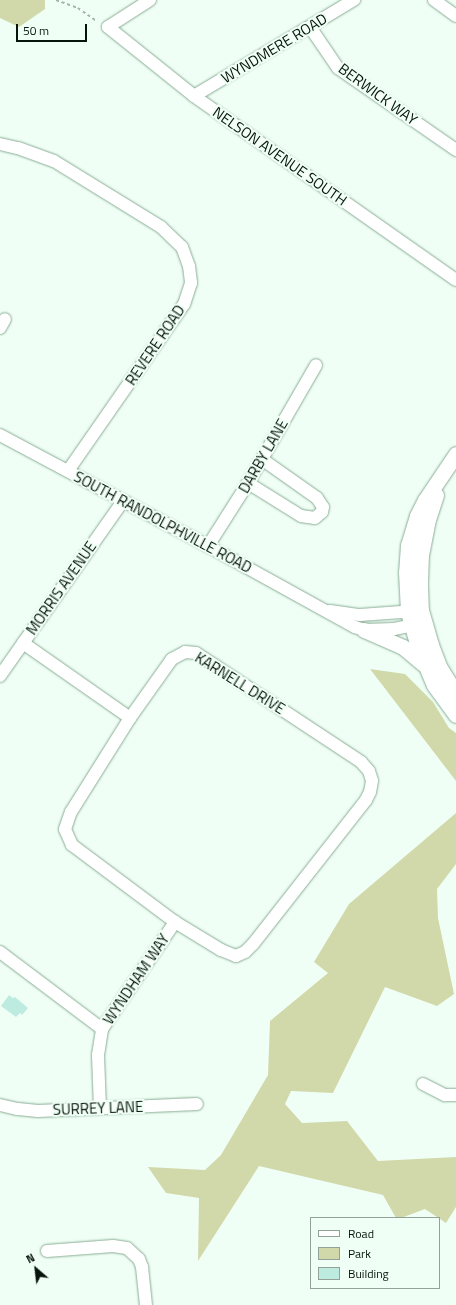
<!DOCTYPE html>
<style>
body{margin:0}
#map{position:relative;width:456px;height:1305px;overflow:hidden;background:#f0fff5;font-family:"Titillium Web",sans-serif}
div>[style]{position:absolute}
.green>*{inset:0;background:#d1d9aa}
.building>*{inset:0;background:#beebdf}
.path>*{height:1.5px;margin-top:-0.75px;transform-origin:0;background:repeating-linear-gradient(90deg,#a5b3aa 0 3px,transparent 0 6px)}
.roads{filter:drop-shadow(0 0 1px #8aad97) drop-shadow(0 0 1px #8aad97)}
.minor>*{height:12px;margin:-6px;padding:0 6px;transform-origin:6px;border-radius:6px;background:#fff}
.major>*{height:15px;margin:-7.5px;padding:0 7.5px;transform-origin:7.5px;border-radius:7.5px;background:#fff}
span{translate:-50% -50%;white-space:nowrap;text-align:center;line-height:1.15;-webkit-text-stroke:4px #f0fff5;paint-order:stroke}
.street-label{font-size:15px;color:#07140c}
.legend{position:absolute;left:310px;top:1217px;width:130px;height:72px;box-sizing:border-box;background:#f0fff5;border:1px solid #93a198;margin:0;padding:5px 7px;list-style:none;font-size:12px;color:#07140c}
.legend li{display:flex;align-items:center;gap:8px;height:20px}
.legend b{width:20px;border:1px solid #93a198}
.north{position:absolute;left:16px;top:1249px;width:40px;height:40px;-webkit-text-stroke:3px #f0fff5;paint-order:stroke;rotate:332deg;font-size:11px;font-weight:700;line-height:16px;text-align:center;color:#07140c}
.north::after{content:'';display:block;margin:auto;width:14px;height:18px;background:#07140c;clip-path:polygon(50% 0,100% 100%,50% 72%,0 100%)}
.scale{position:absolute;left:16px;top:24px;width:71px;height:18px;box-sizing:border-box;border:2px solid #07140c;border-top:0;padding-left:5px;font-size:12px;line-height:14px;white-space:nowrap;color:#07140c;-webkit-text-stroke:3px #f0fff5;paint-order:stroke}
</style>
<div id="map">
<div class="green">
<div style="clip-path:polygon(0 0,45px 0,45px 9px,19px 27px,0 18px)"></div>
<div style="clip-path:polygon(370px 669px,405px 674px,433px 702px,449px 728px,456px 733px,456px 781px)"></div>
<div style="clip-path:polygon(456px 813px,456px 864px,437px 889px,438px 918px,454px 994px,437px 1006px,385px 987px,333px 1093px,291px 1091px,285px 1104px,302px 1123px,347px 1121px,378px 1161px,456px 1157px,456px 1207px,446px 1223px,425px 1209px,401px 1218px,396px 1218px,383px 1195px,259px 1166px,198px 1261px,199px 1198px,166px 1193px,148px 1167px,205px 1170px,221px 1155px,268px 1075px,270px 1021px,328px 973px,314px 962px,349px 904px)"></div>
</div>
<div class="building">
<div style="clip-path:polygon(9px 995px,13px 998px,15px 997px,28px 1008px,22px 1015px,20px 1013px,16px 1017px,1px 1006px)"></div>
</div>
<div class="path">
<div style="left:56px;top:0;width:23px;rotate:20deg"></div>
<div style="left:78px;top:8px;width:24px;rotate:35deg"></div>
</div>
<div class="roads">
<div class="minor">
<div style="left:150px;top:0;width:50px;rotate:147.3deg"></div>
<div style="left:108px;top:27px;width:110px;rotate:38.7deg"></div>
<div style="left:194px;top:96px;width:320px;rotate:35.1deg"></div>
<div style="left:434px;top:0;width:27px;rotate:36deg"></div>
<div style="left:310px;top:27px;width:50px;rotate:55.7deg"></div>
<div style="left:338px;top:68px;width:144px;rotate:34.8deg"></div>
<div style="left:194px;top:96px;width:187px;rotate:-31deg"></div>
<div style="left:0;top:144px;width:18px;rotate:13deg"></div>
<div style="left:18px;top:148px;width:38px;rotate:20deg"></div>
<div style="left:54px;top:161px;width:126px;rotate:31.7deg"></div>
<div style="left:161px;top:227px;width:29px;rotate:44deg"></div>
<div style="left:182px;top:247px;width:20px;rotate:70deg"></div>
<div style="left:189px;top:266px;width:17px;rotate:83deg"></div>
<div style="left:191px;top:283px;width:22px;rotate:108deg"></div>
<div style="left:184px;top:304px;width:203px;rotate:124.8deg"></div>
<div style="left:0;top:328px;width:10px;rotate:-61deg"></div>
<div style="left:0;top:435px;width:236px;rotate:28.1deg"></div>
<div style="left:208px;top:546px;width:168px;rotate:28.9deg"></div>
<div style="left:355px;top:627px;width:9px;rotate:18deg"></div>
<div style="left:364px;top:630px;width:30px;rotate:-2deg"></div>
<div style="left:394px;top:629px;width:25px;rotate:-11deg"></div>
<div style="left:248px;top:483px;width:62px;rotate:31.9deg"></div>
<div style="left:301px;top:516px;width:14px;rotate:8deg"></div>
<div style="left:315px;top:518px;width:9px;rotate:-41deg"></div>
<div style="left:322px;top:512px;width:5px;rotate:-79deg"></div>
<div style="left:323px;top:507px;width:11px;rotate:-124deg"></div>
<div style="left:317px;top:498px;width:67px;rotate:-144.7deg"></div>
<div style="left:208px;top:546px;width:75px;rotate:-57.6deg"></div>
<div style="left:248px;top:483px;width:136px;rotate:-60deg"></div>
<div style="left:330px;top:611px;width:30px;rotate:8deg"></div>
<div style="left:360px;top:615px;width:55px;rotate:-4.2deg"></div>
<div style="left:23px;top:643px;width:131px;rotate:35deg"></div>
<div style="left:185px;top:652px;width:11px;rotate:5deg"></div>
<div style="left:196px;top:653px;width:198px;rotate:33.4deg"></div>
<div style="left:361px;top:762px;width:12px;rotate:48deg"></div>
<div style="left:369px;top:771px;width:10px;rotate:73deg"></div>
<div style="left:372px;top:781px;width:11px;rotate:100deg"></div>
<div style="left:370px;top:792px;width:9px;rotate:117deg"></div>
<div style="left:366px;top:800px;width:183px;rotate:128.1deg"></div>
<div style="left:253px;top:944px;width:11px;rotate:135deg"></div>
<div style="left:245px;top:952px;width:10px;rotate:156deg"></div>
<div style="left:236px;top:956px;width:16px;rotate:-158deg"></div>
<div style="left:221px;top:950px;width:54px;rotate:-148.7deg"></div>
<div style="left:175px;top:922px;width:129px;rotate:-143.2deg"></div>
<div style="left:72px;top:845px;width:17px;rotate:-114deg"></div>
<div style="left:65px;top:829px;width:18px;rotate:-71deg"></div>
<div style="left:71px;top:812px;width:111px;rotate:-57.9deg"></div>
<div style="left:130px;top:718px;width:72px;rotate:-54.6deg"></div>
<div style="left:172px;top:659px;width:15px;rotate:-28deg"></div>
<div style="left:0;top:676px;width:214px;rotate:-54.9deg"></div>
<div style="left:0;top:952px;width:128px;rotate:37deg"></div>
<div style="left:423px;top:1084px;width:25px;rotate:27deg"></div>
<div style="left:445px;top:1095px;width:11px"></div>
<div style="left:0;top:1105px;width:18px;rotate:13deg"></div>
<div style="left:18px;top:1109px;width:20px;rotate:6deg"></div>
<div style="left:38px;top:1111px;width:159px;rotate:-2.5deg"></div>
<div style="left:100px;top:1108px;width:53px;rotate:-92.2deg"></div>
<div style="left:98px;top:1055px;width:26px;rotate:-81deg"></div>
<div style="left:102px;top:1029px;width:130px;rotate:-55.7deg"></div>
<div style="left:47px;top:1251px;width:66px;rotate:-4.3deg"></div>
<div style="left:113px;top:1246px;width:14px;rotate:8deg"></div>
<div style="left:127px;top:1248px;width:16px;rotate:43deg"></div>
<div style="left:139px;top:1259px;width:9px;rotate:69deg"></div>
<div style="left:142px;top:1267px;width:38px;rotate:84deg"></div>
</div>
<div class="major">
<div style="left:456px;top:454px;width:55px;rotate:124deg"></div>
<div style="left:425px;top:500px;width:18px;rotate:117deg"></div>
<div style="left:417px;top:516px;width:30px;rotate:107deg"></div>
<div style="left:408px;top:545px;width:27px;rotate:94deg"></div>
<div style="left:406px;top:572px;width:40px;rotate:87.1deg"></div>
<div style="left:408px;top:612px;width:36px;rotate:74deg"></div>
<div style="left:418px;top:647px;width:41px;rotate:67.2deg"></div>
<div style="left:434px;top:685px;width:37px;rotate:54deg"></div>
<div style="left:436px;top:495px;width:25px;rotate:108deg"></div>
<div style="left:428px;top:519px;width:36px;rotate:101deg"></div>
<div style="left:421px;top:554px;width:31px;rotate:92deg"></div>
<div style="left:420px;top:585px;width:25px;rotate:88deg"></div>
<div style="left:421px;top:610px;width:36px;rotate:74deg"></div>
<div style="left:431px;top:645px;width:25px;rotate:69deg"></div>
<div style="left:440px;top:668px;width:31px;rotate:58deg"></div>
<div style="left:364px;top:630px;width:43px;rotate:23.6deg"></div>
<div style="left:403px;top:647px;width:26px;rotate:40deg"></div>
</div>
</div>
<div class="street-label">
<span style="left:274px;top:48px;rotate:-31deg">WYNDMERE ROAD</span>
<span style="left:378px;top:94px;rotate:36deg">BERWICK WAY</span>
<span style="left:280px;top:156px;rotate:35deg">NELSON AVENUE SOUTH</span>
<span style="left:155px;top:345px;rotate:-56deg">REVERE ROAD</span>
<span style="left:263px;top:456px;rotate:-60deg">DARBY LANE</span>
<span style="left:163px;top:522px;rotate:28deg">SOUTH RANDOLPHVILLE ROAD</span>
<span style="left:61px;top:588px;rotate:-55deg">MORRIS AVENUE</span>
<span style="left:240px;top:683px;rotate:32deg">KARNELL DRIVE</span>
<span style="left:136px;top:979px;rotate:-56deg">WYNDHAM WAY</span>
<span style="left:98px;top:1108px;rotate:-2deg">SURREY LANE</span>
</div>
<ul class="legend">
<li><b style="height:5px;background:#fff"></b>Road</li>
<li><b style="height:11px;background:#d1d9aa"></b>Park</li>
<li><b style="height:11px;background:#beebdf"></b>Building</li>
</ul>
<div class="north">N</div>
<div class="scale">50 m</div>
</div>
